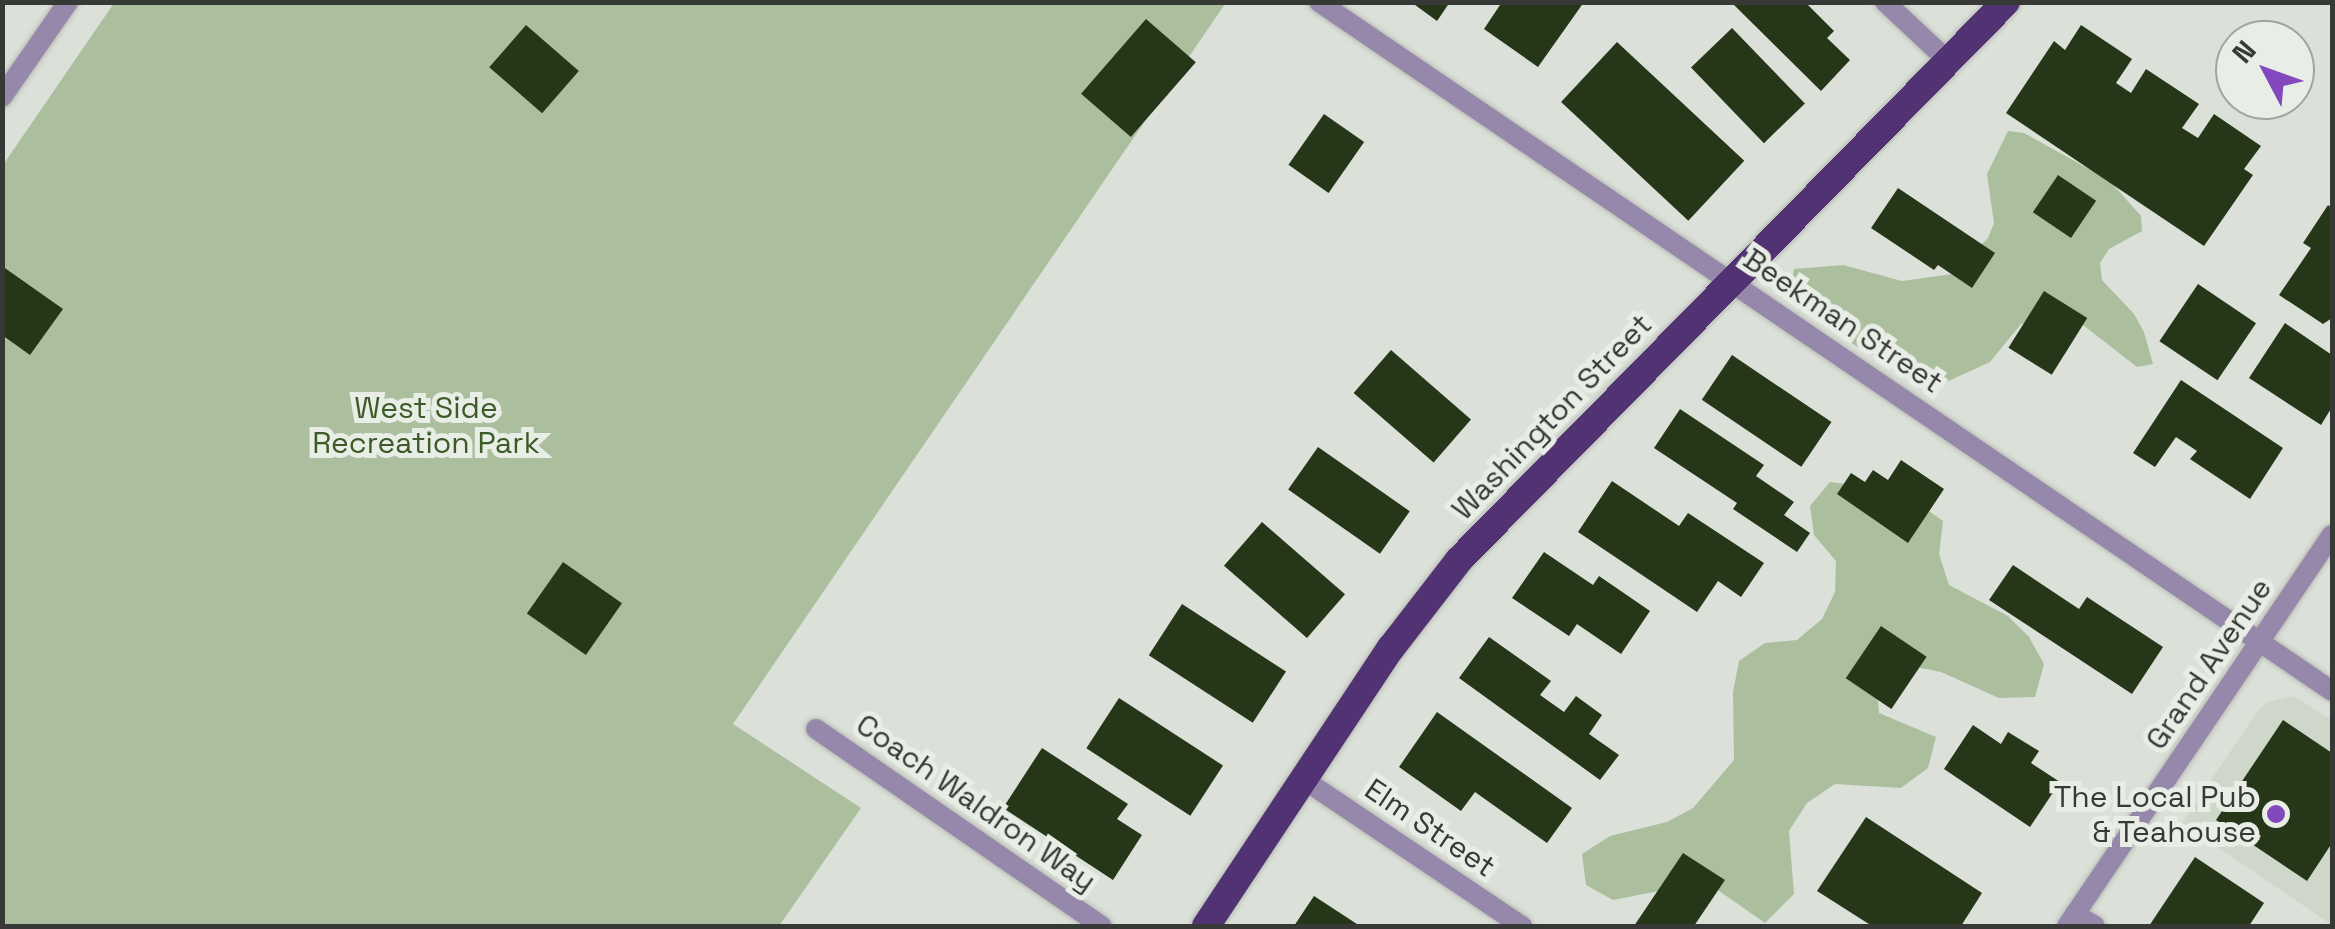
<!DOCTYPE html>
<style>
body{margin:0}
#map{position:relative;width:2335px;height:929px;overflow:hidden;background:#dbe0d8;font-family:"Space Grotesk",sans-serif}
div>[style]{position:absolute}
.built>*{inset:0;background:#ced7c9}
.green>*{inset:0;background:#abbf9f}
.building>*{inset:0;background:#263719;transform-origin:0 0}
.roads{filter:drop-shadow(0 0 2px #b7bbb4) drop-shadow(0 0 2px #b7bbb4)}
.service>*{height:20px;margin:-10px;padding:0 10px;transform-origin:10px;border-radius:10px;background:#9688aa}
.minor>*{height:20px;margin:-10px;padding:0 10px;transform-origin:10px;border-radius:10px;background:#9688aa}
.tertiary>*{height:20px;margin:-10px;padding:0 10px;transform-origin:10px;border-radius:10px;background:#9688aa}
.trunk>*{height:28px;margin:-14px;padding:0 14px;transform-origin:14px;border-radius:14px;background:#513272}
.dots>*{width:28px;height:28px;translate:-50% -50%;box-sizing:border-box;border:5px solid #e8ede5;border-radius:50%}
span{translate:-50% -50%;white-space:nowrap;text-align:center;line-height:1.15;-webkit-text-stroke:10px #e8ede5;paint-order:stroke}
.street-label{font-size:30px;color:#373936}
.park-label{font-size:30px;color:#3d5b28}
.poi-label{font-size:30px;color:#373936}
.right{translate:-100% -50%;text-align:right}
.frame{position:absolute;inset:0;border:5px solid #373936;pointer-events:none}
.north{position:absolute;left:2215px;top:20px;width:100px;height:100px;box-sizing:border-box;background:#e8ede5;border:2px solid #a1a59f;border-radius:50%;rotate:311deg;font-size:28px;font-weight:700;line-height:40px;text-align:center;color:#373936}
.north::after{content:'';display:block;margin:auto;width:35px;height:45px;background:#8348be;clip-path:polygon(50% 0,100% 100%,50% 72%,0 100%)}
</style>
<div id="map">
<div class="built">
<div style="clip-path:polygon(2293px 696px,2332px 720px,2332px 925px,2182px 823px,2257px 712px,2267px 702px)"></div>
</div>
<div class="green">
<div style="clip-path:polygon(114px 3px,1225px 4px,733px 724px,861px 808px,779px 926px,3px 926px,3px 165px)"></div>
<div style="clip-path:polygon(2008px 131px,2024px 133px,2109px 180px,2141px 216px,2142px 231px,2109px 249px,2100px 263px,2102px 280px,2134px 314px,2144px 332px,2153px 364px,2137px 367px,2083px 325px,2052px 314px,2021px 324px,1990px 362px,1944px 383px,1866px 352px,1840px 336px,1791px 284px,1794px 269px,1843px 265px,1902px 281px,1952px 274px,1988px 238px,1994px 223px,1987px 174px)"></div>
<div style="clip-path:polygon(1830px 482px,1862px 486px,1919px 504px,1943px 521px,1939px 554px,1949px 585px,2008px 616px,2029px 637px,2044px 664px,2035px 697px,1999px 698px,1941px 672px,1906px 665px,1876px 680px,1879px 713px,1936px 737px,1928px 768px,1901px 788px,1835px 784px,1807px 803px,1789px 831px,1794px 894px,1765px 923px,1712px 886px,1679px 887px,1613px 900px,1586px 885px,1582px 854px,1610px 836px,1667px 822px,1693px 808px,1734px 760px,1733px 692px,1739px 661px,1765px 643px,1797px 640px,1822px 619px,1835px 592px,1836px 561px,1814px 535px,1810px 506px)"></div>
</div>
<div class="building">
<div style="clip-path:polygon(1411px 2px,1450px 2px,1437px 21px)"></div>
<div style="clip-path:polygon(1502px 2px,1584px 2px,1538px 67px,1484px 29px)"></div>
<div style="clip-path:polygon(1731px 2px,1805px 2px,1834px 31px,1827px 38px,1850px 60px,1821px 91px)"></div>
<div style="left:1146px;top:19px;width:66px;height:99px;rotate:41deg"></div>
<div style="left:526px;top:25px;width:70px;height:56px;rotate:41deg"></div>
<div style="clip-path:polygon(2081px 25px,2132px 59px,2116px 83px,2131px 93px,2146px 69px,2199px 104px,2182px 128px,2198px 138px,2214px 114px,2261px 146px,2244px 169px,2253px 175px,2204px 246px,2006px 113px,2054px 41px,2065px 50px)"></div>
<div style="left:1732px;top:28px;width:105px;height:57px;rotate:46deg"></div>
<div style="left:1617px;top:42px;width:174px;height:82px;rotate:43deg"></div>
<div style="left:1324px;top:114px;width:49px;height:62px;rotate:35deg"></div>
<div style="left:2058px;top:175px;width:46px;height:45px;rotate:34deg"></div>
<div style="clip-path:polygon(1898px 188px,1995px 253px,1972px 288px,1938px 265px,1934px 270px,1871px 228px)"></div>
<div style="clip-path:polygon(2328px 205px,2332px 208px,2332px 318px,2323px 324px,2279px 295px,2311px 248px,2303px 243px)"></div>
<div style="clip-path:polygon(2px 266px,63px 309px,30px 355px,2px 335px)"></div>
<div style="left:2198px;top:284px;width:70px;height:69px;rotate:34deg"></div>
<div style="left:2044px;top:291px;width:51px;height:67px;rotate:32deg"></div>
<div style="clip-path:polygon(2285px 323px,2332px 355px,2332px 407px,2321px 425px,2249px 378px)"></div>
<div style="left:1391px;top:350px;width:106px;height:57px;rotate:41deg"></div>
<div style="left:1732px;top:355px;width:120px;height:54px;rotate:34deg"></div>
<div style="clip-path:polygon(2181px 380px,2283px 448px,2250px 499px,2190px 459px,2197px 451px,2176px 437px,2155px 467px,2133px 453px)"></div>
<div style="clip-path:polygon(1680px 409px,1764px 465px,1756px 476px,1794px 502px,1784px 515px,1810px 533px,1797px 552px,1733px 509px,1737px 503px,1654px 448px)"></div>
<div style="left:1318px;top:447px;width:112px;height:52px;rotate:35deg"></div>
<div style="clip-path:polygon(1901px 460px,1944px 489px,1908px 543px,1837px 494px,1851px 473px,1865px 482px,1873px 470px,1888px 480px)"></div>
<div style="clip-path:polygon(1612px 481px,1679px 526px,1688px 513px,1764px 563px,1741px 597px,1718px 581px,1697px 612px,1578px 532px)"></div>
<div style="left:1262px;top:522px;width:110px;height:58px;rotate:41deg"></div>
<div style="clip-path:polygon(1544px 552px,1593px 585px,1599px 576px,1650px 611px,1621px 654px,1577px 624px,1569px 636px,1512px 598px)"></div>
<div style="left:563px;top:562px;width:72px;height:63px;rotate:35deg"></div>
<div style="clip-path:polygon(2013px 565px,2079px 609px,2087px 597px,2163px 647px,2132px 694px,1989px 600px)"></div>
<div style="left:1182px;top:604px;width:124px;height:61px;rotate:33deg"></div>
<div style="left:1881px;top:626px;width:55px;height:63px;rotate:34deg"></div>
<div style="clip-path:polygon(1489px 637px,1551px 681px,1540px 695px,1564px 712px,1576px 696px,1602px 715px,1589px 734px,1619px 755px,1600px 780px,1459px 678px)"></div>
<div style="left:1119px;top:698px;width:124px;height:60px;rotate:33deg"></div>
<div style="clip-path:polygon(1437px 712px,1572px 808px,1547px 843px,1475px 792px,1461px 811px,1399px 767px)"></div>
<div style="clip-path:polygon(2283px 720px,2332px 753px,2332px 843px,2307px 881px,2216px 820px)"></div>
<div style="clip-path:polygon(1973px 725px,2001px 744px,2008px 732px,2039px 751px,2031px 763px,2060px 782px,2030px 827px,1944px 769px)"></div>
<div style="clip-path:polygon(1042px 748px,1128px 804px,1117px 819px,1142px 835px,1113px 880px,1003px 808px)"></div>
<div style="clip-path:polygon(1866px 817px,1982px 893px,1961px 926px,1872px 926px,1817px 891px)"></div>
<div style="clip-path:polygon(1683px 853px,1725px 880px,1694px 926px,1634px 926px)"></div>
<div style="clip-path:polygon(2195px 857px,2264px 903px,2249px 926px,2149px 926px)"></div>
<div style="clip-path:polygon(1314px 896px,1360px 926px,1294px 926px)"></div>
</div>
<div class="roads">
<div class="service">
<div style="left:1885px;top:2px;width:86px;rotate:43.1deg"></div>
<div style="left:2075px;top:914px;width:23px;rotate:31deg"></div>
</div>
<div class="minor">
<div style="left:816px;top:729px;width:347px;rotate:34.6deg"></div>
<div style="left:1303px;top:779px;width:264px;rotate:33.9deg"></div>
</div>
<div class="tertiary">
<div style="left:1319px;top:2px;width:1225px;rotate:34.22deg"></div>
<div style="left:2px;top:97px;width:116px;rotate:-55.2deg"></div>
<div style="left:2067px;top:926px;width:472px;rotate:-55.9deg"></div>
</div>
<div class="trunk">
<div style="left:1206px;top:926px;width:334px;rotate:-56.4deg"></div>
<div style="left:1391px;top:648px;width:111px;rotate:-52.3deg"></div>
<div style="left:1459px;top:560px;width:781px;rotate:-45.57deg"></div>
</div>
</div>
<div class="dots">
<div style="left:2276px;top:814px;background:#8348be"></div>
</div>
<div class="street-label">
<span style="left:1843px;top:321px;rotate:34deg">Beekman Street</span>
<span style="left:1552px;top:417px;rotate:-46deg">Washington Street</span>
<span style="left:2209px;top:664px;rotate:-56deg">Grand Avenue</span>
<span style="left:976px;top:803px;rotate:35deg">Coach Waldron Way</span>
<span style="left:1430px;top:828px;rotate:34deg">Elm Street</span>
</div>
<div class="park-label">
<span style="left:426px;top:425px">West Side<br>Recreation Park</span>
</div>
<div class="poi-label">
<span class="right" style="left:2256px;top:814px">The Local Pub<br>&amp; Teahouse</span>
</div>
<div class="frame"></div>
<div class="north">N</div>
</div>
